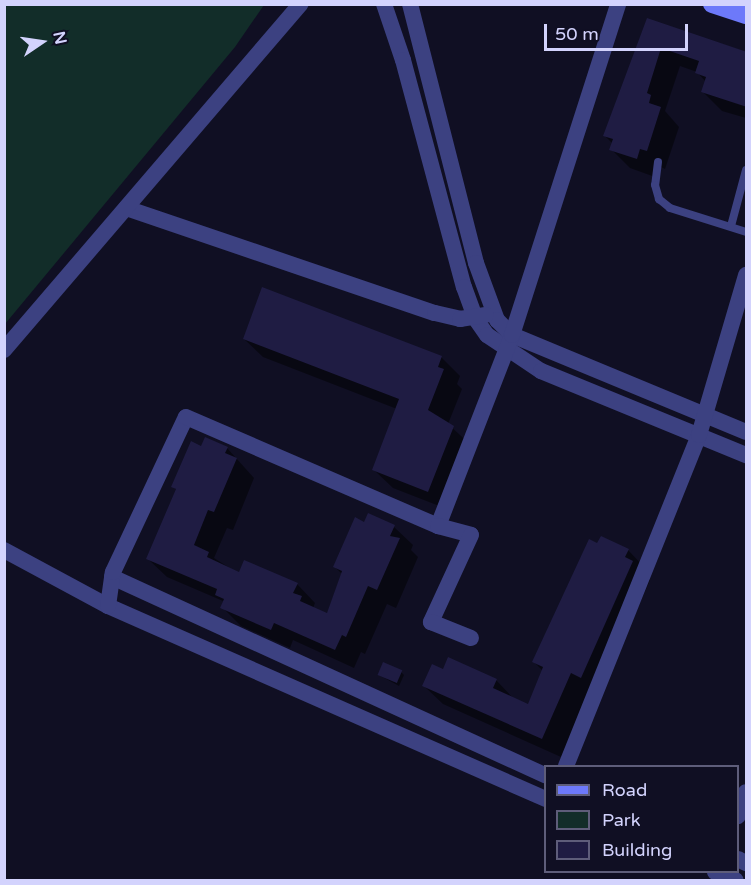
<!DOCTYPE html>
<style>
body{margin:0}
#map{position:relative;width:751px;height:885px;overflow:hidden;background:#100f23;font-family:"Varela Round",sans-serif}
div>[style]{position:absolute}
.green>*{inset:0;background:#122d29}
.shadow>*{inset:0;background:#0007}
.building>*{inset:0;background:#1f1c43;transform-origin:0 0}
.lane>*{height:8px;margin:-4px;padding:0 4px;transform-origin:4px;border-radius:4px;background:#3c4181}
.street>*{height:16px;margin:-8px;padding:0 8px;transform-origin:8px;border-radius:8px;background:#3c4181}
.secondary>*{height:18px;margin:-9px;padding:0 9px;transform-origin:9px;border-radius:9px;background:#6d79fa}
span{translate:-50% -50%;white-space:nowrap;text-align:center;line-height:1.15;-webkit-text-stroke:4.5px #100f23;paint-order:stroke}
.frame{position:absolute;inset:0;border:6px solid #d3d3fd;pointer-events:none}
.legend{position:absolute;left:544px;top:765px;width:195px;height:108px;box-sizing:border-box;background:#100f23;border:2px solid #5e5d7a;margin:0;padding:8px 10px;list-style:none;font-size:18px;color:#d3d3fd}
.legend li{display:flex;align-items:center;gap:12px;height:30px}
.legend b{width:30px;border:2px solid #5e5d7a}
.north{position:absolute;left:12px;top:12px;width:60px;height:60px;-webkit-text-stroke:4px #100f23;paint-order:stroke;rotate:77deg;font-size:16px;font-weight:700;line-height:24px;text-align:center;color:#d3d3fd}
.north::after{content:'';display:block;margin:auto;width:21px;height:27px;background:#d3d3fd;clip-path:polygon(50% 0,100% 100%,50% 72%,0 100%)}
.scale{position:absolute;left:544px;top:24px;width:144px;height:27px;box-sizing:border-box;border:3px solid #d3d3fd;border-top:0;padding-left:8px;font-size:18px;line-height:21px;white-space:nowrap;color:#d3d3fd;-webkit-text-stroke:4px #100f23;paint-order:stroke}
</style>
<div id="map">
<div class="green">
<div style="clip-path:polygon(5px 4px,264px 5px,235px 47px,5px 324px)"></div>
</div>
<div class="shadow">
<div style="clip-path:polygon(648px 20px,746px 52px,746px 118px,722px 111px,703px 92px,706px 82px,697px 72px,680px 66px,665px 111px,679px 127px,665px 169px,659px 166px,655px 177px,630px 168px,611px 149px,613px 144px,605px 136px)"></div>
<div style="clip-path:polygon(244px 339px,441px 357px,460px 376px,457px 384px,462px 389px,448px 424px,472px 446px,447px 509px,393px 488px,374px 470px,397px 409px,263px 357px)"></div>
<div style="clip-path:polygon(202px 448px,227px 448px,254px 478px,233px 530px,227px 528px,214px 558px,239px 574px,297px 584px,315px 603px,313px 608px,328px 615px,342px 574px,335px 567px,365px 524px,394px 527px,413px 545px,411px 550px,418px 557px,396px 608px,387px 604px,365px 654px,361px 652px,354px 668px,293px 640px,290px 648px,241px 626px,222px 607px,223px 601px,167px 577px,148px 559px,177px 490px,173px 487px)"></div>
<div style="clip-path:polygon(598px 545px,628px 550px,646px 569px,644px 574px,650px 580px,600px 695px,561px 757px,443px 704px,424px 686px,444px 671px,496px 680px,514px 699px,528px 706px,543px 671px,534px 662px)"></div>
<div style="clip-path:polygon(401px 672px,404px 675px,399px 686px,379px 675px)"></div>
</div>
<div class="building">
<div style="clip-path:polygon(647px 18px,747px 52px,747px 107px,701px 92px,706px 77px,695px 73px,699px 61px,661px 48px,647px 93px,651px 95px,649px 103px,661px 107px,647px 151px,640px 149px,637px 159px,609px 150px,613px 139px,603px 136px)"></div>
<div style="clip-path:polygon(262px 287px,442px 356px,438px 367px,444px 369px,428px 410px,454px 426px,428px 492px,372px 470px,399px 399px,243px 339px)"></div>
<div style="clip-path:polygon(205px 437px,228px 447px,225px 453px,237px 458px,214px 512px,208px 510px,194px 545px,209px 552px,207px 557px,239px 572px,244px 560px,298px 583px,293px 593px,302px 596px,300px 601px,327px 613px,342px 571px,333px 567px,355px 517px,364px 522px,368px 513px,395px 525px,390px 536px,400px 538px,377px 590px,368px 586px,346px 637px,342px 635px,335px 650px,274px 623px,271px 630px,220px 608px,224px 599px,215px 595px,217px 589px,146px 559px,176px 489px,171px 487px,191px 441px,201px 446px)"></div>
<div style="clip-path:polygon(601px 536px,629px 549px,625px 557px,633px 561px,581px 678px,571px 673px,542px 739px,422px 686px,432px 664px,443px 669px,448px 657px,497px 679px,493px 688px,528px 704px,543px 667px,532px 662px,589px 539px,597px 543px)"></div>
<div style="left:383px;top:662px;width:21px;height:14px;rotate:23deg"></div>
</div>
<div class="lane">
<div style="left:658px;top:162px;width:23px;rotate:97deg"></div>
<div style="left:655px;top:185px;width:15px;rotate:74deg"></div>
<div style="left:659px;top:199px;width:14px;rotate:39deg"></div>
<div style="left:670px;top:208px;width:80px;rotate:17.5deg"></div>
<div style="left:731px;top:226px;width:58px;rotate:-75deg"></div>
</div>
<div class="street">
<div style="left:384px;top:4px;width:59px;rotate:71.3deg"></div>
<div style="left:403px;top:60px;width:235px;rotate:75deg"></div>
<div style="left:464px;top:287px;width:33px;rotate:70deg"></div>
<div style="left:475px;top:318px;width:21px;rotate:55deg"></div>
<div style="left:487px;top:335px;width:65px;rotate:33.7deg"></div>
<div style="left:541px;top:371px;width:222px;rotate:22.3deg"></div>
<div style="left:410px;top:4px;width:267px;rotate:75.7deg"></div>
<div style="left:476px;top:263px;width:61px;rotate:69.8deg"></div>
<div style="left:497px;top:320px;width:21px;rotate:45deg"></div>
<div style="left:512px;top:335px;width:253px;rotate:22.5deg"></div>
<div style="left:126px;top:208px;width:326px;rotate:18.8deg"></div>
<div style="left:435px;top:313px;width:26px;rotate:13deg"></div>
<div style="left:460px;top:319px;width:26px;rotate:-9deg"></div>
<div style="left:4px;top:350px;width:456px;rotate:-49.4deg"></div>
<div style="left:438px;top:526px;width:205px;rotate:-68.8deg"></div>
<div style="left:512px;top:335px;width:348px;rotate:-72.2deg"></div>
<div style="left:4px;top:550px;width:118px;rotate:28.3deg"></div>
<div style="left:108px;top:606px;width:479px;rotate:23.8deg"></div>
<div style="left:112px;top:577px;width:477px;rotate:24.6deg"></div>
<div style="left:108px;top:606px;width:34px;rotate:-82deg"></div>
<div style="left:113px;top:572px;width:171px;rotate:-64.8deg"></div>
<div style="left:186px;top:417px;width:275px;rotate:23.4deg"></div>
<div style="left:438px;top:526px;width:34px;rotate:15deg"></div>
<div style="left:471px;top:535px;width:96px;rotate:114.7deg"></div>
<div style="left:431px;top:622px;width:43px;rotate:21.8deg"></div>
<div style="left:566px;top:766px;width:357px;rotate:-68.1deg"></div>
<div style="left:699px;top:435px;width:167px;rotate:-73.6deg"></div>
<div style="left:738px;top:816px;width:25px;rotate:-72deg"></div>
<div style="left:738px;top:859px;width:9px;rotate:27deg"></div>
<div style="left:715px;top:872px;width:22px;rotate:21deg"></div>
</div>
<div class="secondary">
<div style="left:712px;top:4px;width:36px;rotate:18deg"></div>
</div>
<div class="frame"></div>
<ul class="legend">
<li><b style="height:8px;background:#6d79fa"></b>Road</li>
<li><b style="height:16px;background:#122d29"></b>Park</li>
<li><b style="height:16px;background:#1f1c43"></b>Building</li>
</ul>
<div class="north">N</div>
<div class="scale">50 m</div>
</div>
